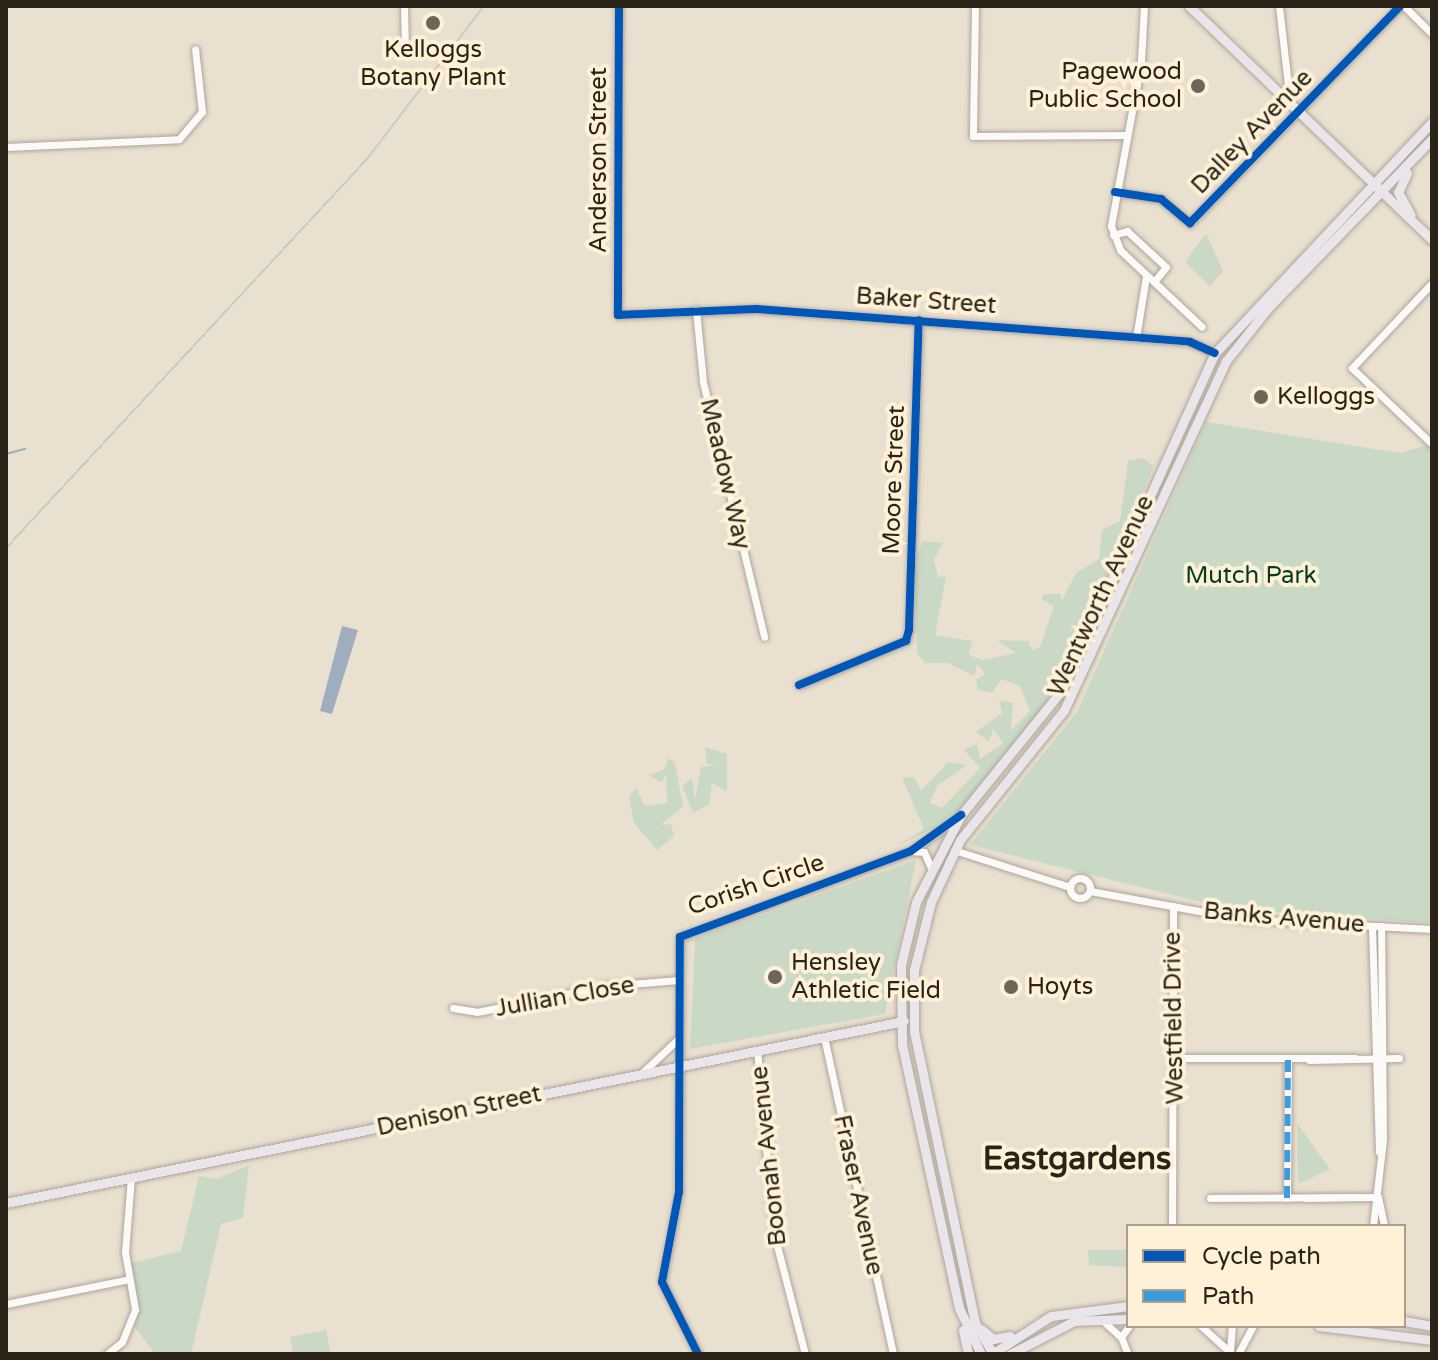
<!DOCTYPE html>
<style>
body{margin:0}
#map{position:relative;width:1438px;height:1360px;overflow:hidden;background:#eae0d0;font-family:"Varela Round",sans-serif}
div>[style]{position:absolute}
.green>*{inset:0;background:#cad9c6}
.water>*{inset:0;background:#9eaebf}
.stream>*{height:2px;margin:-1px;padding:0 1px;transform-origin:1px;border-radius:1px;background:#9eaebf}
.roads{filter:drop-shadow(0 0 2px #ada69a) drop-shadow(0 0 2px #ada69a)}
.minor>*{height:7px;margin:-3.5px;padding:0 3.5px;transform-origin:3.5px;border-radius:3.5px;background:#fcfaf8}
.minor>.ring{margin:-3.5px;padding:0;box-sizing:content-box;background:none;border:7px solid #fcfaf8;border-radius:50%}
.major>*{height:9px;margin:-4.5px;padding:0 4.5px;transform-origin:4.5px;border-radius:4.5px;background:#eae5eb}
.rail>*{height:2px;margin:-1px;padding:0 1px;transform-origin:1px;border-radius:1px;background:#cccac5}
.quiet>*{height:6px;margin-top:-3px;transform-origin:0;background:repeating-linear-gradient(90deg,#3d9cdf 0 12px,transparent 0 18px)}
.cycleway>*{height:8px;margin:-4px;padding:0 4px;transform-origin:4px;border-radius:4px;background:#0057b8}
.dots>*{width:22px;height:22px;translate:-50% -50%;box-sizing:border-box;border:4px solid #fef1d8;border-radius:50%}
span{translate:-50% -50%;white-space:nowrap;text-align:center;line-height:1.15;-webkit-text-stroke:8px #fef1d8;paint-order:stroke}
.poi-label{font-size:24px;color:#292318}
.right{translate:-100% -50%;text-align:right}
.left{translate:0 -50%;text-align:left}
.street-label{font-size:24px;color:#292318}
.park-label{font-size:24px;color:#043b23}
.district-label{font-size:32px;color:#292318;font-weight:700}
.frame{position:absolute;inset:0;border:8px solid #292318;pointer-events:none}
.legend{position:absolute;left:1126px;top:1224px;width:280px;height:104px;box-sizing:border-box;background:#fef1d8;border:2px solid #a99f8b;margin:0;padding:10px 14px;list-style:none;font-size:24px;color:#292318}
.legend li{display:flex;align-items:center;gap:16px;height:40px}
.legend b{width:40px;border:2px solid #a99f8b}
</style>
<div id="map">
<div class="green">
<div style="clip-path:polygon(1206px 233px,1223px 271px,1210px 286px,1185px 262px)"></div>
<div style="clip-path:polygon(1206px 422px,1400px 453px,1432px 444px,1432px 923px,1229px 909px,970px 845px,1077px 712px)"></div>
<div style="clip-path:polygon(1143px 458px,1154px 466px,1061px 683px,955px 819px,898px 845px,924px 829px,902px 777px,915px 778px,921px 791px,948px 762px,967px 765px,937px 786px,930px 803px,942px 808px,980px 768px,964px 750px,977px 744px,980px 759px,1003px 743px,993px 729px,989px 742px,976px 732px,1002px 713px,999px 700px,1013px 703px,1011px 730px,1030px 711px,1020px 686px,1001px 679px,992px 693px,978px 690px,976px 680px,985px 674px,977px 664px,974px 676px,948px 663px,925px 663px,917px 653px,915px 561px,923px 541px,943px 543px,934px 559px,938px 577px,946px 576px,935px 635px,972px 641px,969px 655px,982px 660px,1016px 653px,997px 640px,1028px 641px,1032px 650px,1040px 647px,1054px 606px,1041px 599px,1044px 594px,1061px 594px,1061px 602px,1076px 573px,1099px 559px,1102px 530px,1120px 521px,1128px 461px)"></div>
<div style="clip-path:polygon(705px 747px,727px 754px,727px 791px,712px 783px,709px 804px,693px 813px,682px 786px,692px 778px,695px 799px,701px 767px,718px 765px,707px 764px)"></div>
<div style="clip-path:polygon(668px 758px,675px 762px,683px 807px,660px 825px,671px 824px,674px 836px,657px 850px,634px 823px,629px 797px,636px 788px,645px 806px,667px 803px,666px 774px,662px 783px,649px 775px,665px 769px)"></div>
<div style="clip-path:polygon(916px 860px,885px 1014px,690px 1049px,695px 939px)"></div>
<div style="clip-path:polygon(1297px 1123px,1330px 1169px,1299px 1184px,1298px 1180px)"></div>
<div style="clip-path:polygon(249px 1165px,243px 1218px,221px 1224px,191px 1354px,155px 1354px,132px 1323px,127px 1264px,181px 1251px,199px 1176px,217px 1179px)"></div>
<div style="clip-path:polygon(1088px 1250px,1128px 1250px,1128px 1267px,1089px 1265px)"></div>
<div style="clip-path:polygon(326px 1330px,331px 1354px,293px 1354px,290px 1337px)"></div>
</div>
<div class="water">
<div style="clip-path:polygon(342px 626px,358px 630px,332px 714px,320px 711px)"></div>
</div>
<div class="stream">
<div style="left:6px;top:454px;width:20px;rotate:-15deg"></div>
</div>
<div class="roads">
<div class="minor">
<div style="left:404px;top:6px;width:44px;rotate:88.7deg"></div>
<div style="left:619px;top:6px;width:309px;rotate:90.2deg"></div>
<div style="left:618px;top:315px;width:138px;rotate:-2.5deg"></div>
<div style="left:756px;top:309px;width:435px;rotate:4.3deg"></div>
<div style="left:1190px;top:342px;width:27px;rotate:24deg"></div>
<div style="left:975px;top:6px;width:130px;rotate:90.9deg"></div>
<div style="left:973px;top:136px;width:153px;rotate:-0.4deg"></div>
<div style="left:1144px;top:6px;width:56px;rotate:93.1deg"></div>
<div style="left:1141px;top:62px;width:167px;rotate:100.4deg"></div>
<div style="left:1111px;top:226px;width:26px;rotate:69deg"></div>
<div style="left:1120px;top:250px;width:112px;rotate:43.2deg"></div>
<div style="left:1279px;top:6px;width:98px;rotate:83.5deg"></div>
<div style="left:1404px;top:6px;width:40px;rotate:45deg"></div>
<div style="left:6px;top:147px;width:173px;rotate:-2.6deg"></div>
<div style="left:179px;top:139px;width:35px;rotate:-50deg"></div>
<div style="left:202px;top:112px;width:63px;rotate:-96.3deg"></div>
<div style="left:1115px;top:192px;width:47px;rotate:8.7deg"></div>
<div style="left:1161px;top:199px;width:38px;rotate:40deg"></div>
<div style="left:1190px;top:223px;width:302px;rotate:-45.9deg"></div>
<div style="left:1113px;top:235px;width:15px;rotate:-16deg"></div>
<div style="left:1127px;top:231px;width:53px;rotate:42.7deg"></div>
<div style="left:1166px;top:267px;width:19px;rotate:129deg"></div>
<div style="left:1432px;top:283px;width:117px;rotate:133.3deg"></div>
<div style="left:1352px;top:368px;width:110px;rotate:43.5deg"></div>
<div style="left:696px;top:310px;width:72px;rotate:84.4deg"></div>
<div style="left:703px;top:382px;width:262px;rotate:76.5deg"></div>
<div style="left:1136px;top:338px;width:63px;rotate:-80.8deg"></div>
<div style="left:799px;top:685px;width:116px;rotate:-22.4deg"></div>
<div style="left:906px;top:641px;width:11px;rotate:-75deg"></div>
<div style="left:909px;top:630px;width:310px;rotate:-88.2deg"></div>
<div style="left:954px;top:850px;width:122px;rotate:17.7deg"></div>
<div style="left:911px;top:851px;width:13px;rotate:4deg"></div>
<div style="left:924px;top:852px;width:17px;rotate:66deg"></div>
<div class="ring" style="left:1070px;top:878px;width:13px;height:13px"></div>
<div style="left:1090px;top:891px;width:155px;rotate:10.4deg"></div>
<div style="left:1242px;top:919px;width:190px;rotate:3deg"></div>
<div style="left:1372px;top:927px;width:225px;rotate:88.2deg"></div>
<div style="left:453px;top:1008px;width:24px;rotate:9deg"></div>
<div style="left:477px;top:1012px;width:132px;rotate:-11.4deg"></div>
<div style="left:606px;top:986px;width:73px;rotate:-4.7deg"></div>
<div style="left:824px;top:1037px;width:324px;rotate:77.7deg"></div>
<div style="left:757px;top:1050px;width:185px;rotate:84.7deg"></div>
<div style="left:774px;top:1234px;width:124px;rotate:75.5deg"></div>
<div style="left:1175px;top:1058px;width:180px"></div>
<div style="left:1309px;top:1060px;width:90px;rotate:-1.3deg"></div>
<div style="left:642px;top:1073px;width:50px;rotate:-43.4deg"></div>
<div style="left:1378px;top:1197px;width:30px;rotate:78deg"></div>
<div style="left:1210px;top:1198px;width:168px;rotate:-0.3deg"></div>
<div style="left:1287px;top:1198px;width:139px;rotate:-89.6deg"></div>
<div style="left:1306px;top:1198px;width:52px;rotate:-1.1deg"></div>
<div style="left:1172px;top:1226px;width:320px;rotate:-89.8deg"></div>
<div style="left:1373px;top:1226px;width:88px;rotate:-83.4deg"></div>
<div style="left:1383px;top:1139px;width:213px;rotate:-90.5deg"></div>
<div style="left:6px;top:1304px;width:126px;rotate:-11.4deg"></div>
<div style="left:1103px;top:1321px;width:24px;rotate:42deg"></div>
<div style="left:1121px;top:1337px;width:14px;rotate:-54deg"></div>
<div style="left:1201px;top:1326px;width:39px;rotate:42deg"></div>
<div style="left:1121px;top:1337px;width:18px;rotate:68deg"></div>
<div style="left:1230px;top:1352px;width:26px;rotate:-86deg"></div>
<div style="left:107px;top:1354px;width:19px;rotate:-39deg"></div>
<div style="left:122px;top:1342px;width:35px;rotate:-68deg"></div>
<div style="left:135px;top:1309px;width:58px;rotate:-100deg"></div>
<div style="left:125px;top:1252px;width:74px;rotate:-85.4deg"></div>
<div style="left:698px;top:1354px;width:80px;rotate:-116.6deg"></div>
<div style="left:662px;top:1282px;width:92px;rotate:-79.3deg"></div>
<div style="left:679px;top:1192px;width:255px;rotate:-89.8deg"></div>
<div style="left:680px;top:937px;width:246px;rotate:-20.4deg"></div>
<div style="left:911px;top:851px;width:55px;rotate:-35.4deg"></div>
<div style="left:1238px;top:1354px;width:32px;rotate:-62deg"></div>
</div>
<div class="major">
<div style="left:1189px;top:6px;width:337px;rotate:43.9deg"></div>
<div style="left:1407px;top:173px;width:21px;rotate:115deg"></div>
<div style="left:1398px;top:192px;width:26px;rotate:61deg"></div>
<div style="left:6px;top:1203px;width:916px;rotate:-11.46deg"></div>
<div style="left:1404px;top:1321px;width:28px;rotate:10deg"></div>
<div style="left:1319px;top:1326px;width:114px;rotate:7.1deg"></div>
<div style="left:981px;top:1329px;width:16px;rotate:40deg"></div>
<div style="left:993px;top:1339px;width:17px;rotate:-10deg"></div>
<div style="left:963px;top:1330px;width:25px;rotate:78deg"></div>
<div style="left:981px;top:1354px;width:51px;rotate:-115.6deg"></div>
<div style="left:959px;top:1308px;width:270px;rotate:-102.2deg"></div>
<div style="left:902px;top:1044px;width:79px;rotate:-90.7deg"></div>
<div style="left:901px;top:965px;width:65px;rotate:-76.6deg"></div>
<div style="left:916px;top:902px;width:98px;rotate:-62.7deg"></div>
<div style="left:961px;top:815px;width:161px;rotate:-51.1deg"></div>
<div style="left:1062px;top:690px;width:370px;rotate:-65.6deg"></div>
<div style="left:1215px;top:353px;width:317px;rotate:-46.8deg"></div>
<div style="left:992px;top:1354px;width:70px;rotate:-32.8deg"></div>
<div style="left:1051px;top:1316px;width:78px;rotate:-7.4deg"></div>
<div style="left:993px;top:1354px;width:36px;rotate:-120deg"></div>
<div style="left:975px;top:1323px;width:298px;rotate:-101.8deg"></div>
<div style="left:914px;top:1031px;width:61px;rotate:-90deg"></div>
<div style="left:914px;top:970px;width:70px;rotate:-76deg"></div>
<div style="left:931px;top:902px;width:68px;rotate:-64.9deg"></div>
<div style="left:960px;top:840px;width:166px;rotate:-51.3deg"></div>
<div style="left:1064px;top:710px;width:385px;rotate:-65.1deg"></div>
<div style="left:1226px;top:361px;width:66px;rotate:-51.7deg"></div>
<div style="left:1267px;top:309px;width:237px;rotate:-45.9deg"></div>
<div style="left:1010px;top:1354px;width:72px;rotate:-27.3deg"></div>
<div style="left:1074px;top:1321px;width:54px;rotate:-2.1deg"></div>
</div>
</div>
<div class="rail">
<div style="left:6px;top:548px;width:531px;rotate:-47.14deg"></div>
<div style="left:367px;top:159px;width:193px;rotate:-52.6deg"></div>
</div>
<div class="quiet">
<div style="left:1287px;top:1198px;width:139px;rotate:-89.6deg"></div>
</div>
<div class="cycleway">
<div style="left:619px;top:6px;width:309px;rotate:90.2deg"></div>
<div style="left:618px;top:315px;width:138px;rotate:-2.5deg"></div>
<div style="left:756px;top:309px;width:435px;rotate:4.3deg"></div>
<div style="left:1190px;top:342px;width:27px;rotate:24deg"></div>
<div style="left:1115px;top:192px;width:47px;rotate:8.7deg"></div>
<div style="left:1161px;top:199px;width:38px;rotate:40deg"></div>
<div style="left:1190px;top:223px;width:302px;rotate:-45.9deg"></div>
<div style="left:799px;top:685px;width:116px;rotate:-22.4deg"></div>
<div style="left:906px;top:641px;width:11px;rotate:-75deg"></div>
<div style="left:909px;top:630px;width:310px;rotate:-88.2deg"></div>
<div style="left:698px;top:1354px;width:80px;rotate:-116.6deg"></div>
<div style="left:662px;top:1282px;width:92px;rotate:-79.3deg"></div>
<div style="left:679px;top:1192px;width:255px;rotate:-89.8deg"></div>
<div style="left:680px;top:937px;width:246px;rotate:-20.4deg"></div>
<div style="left:911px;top:851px;width:62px;rotate:-35.8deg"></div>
</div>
<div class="dots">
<div style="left:433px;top:23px;background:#6d6558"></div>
<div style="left:1198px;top:86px;background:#6d6558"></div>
<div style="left:1261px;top:397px;background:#6d6558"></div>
<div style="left:775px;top:977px;background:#6d6558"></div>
<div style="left:1011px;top:987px;background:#6d6558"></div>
</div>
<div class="poi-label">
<span style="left:433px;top:64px">Kelloggs<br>Botany Plant</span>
<span class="right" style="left:1182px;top:86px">Pagewood<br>Public School</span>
<span class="left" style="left:1277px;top:397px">Kelloggs</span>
<span class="left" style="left:791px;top:977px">Hensley<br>Athletic Field</span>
<span class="left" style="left:1027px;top:987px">Hoyts</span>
</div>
<div class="street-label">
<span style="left:1252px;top:132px;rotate:-46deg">Dalley Avenue</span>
<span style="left:599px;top:160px;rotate:-90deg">Anderson Street</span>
<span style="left:926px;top:301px;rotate:4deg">Baker Street</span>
<span style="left:725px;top:474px;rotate:77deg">Meadow Way</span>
<span style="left:894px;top:480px;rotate:-88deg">Moore Street</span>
<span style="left:1101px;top:596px;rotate:-65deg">Wentworth Avenue</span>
<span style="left:756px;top:885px;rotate:-19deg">Corish Circle</span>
<span style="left:1284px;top:918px;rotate:5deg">Banks Avenue</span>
<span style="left:565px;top:997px;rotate:-10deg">Jullian Close</span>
<span style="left:1174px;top:1018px;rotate:-91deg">Westfield Drive</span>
<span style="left:459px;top:1111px;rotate:-12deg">Denison Street</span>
<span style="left:769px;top:1156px;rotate:-96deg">Boonah Avenue</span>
<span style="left:858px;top:1195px;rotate:78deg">Fraser Avenue</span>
</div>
<div class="park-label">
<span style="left:1251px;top:576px">Mutch Park</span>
</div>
<div class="district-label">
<span style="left:1077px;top:1159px">Eastgardens</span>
</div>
<div class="frame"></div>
<ul class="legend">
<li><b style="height:10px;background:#0057b8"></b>Cycle path</li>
<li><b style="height:10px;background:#3d9cdf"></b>Path</li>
</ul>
</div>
